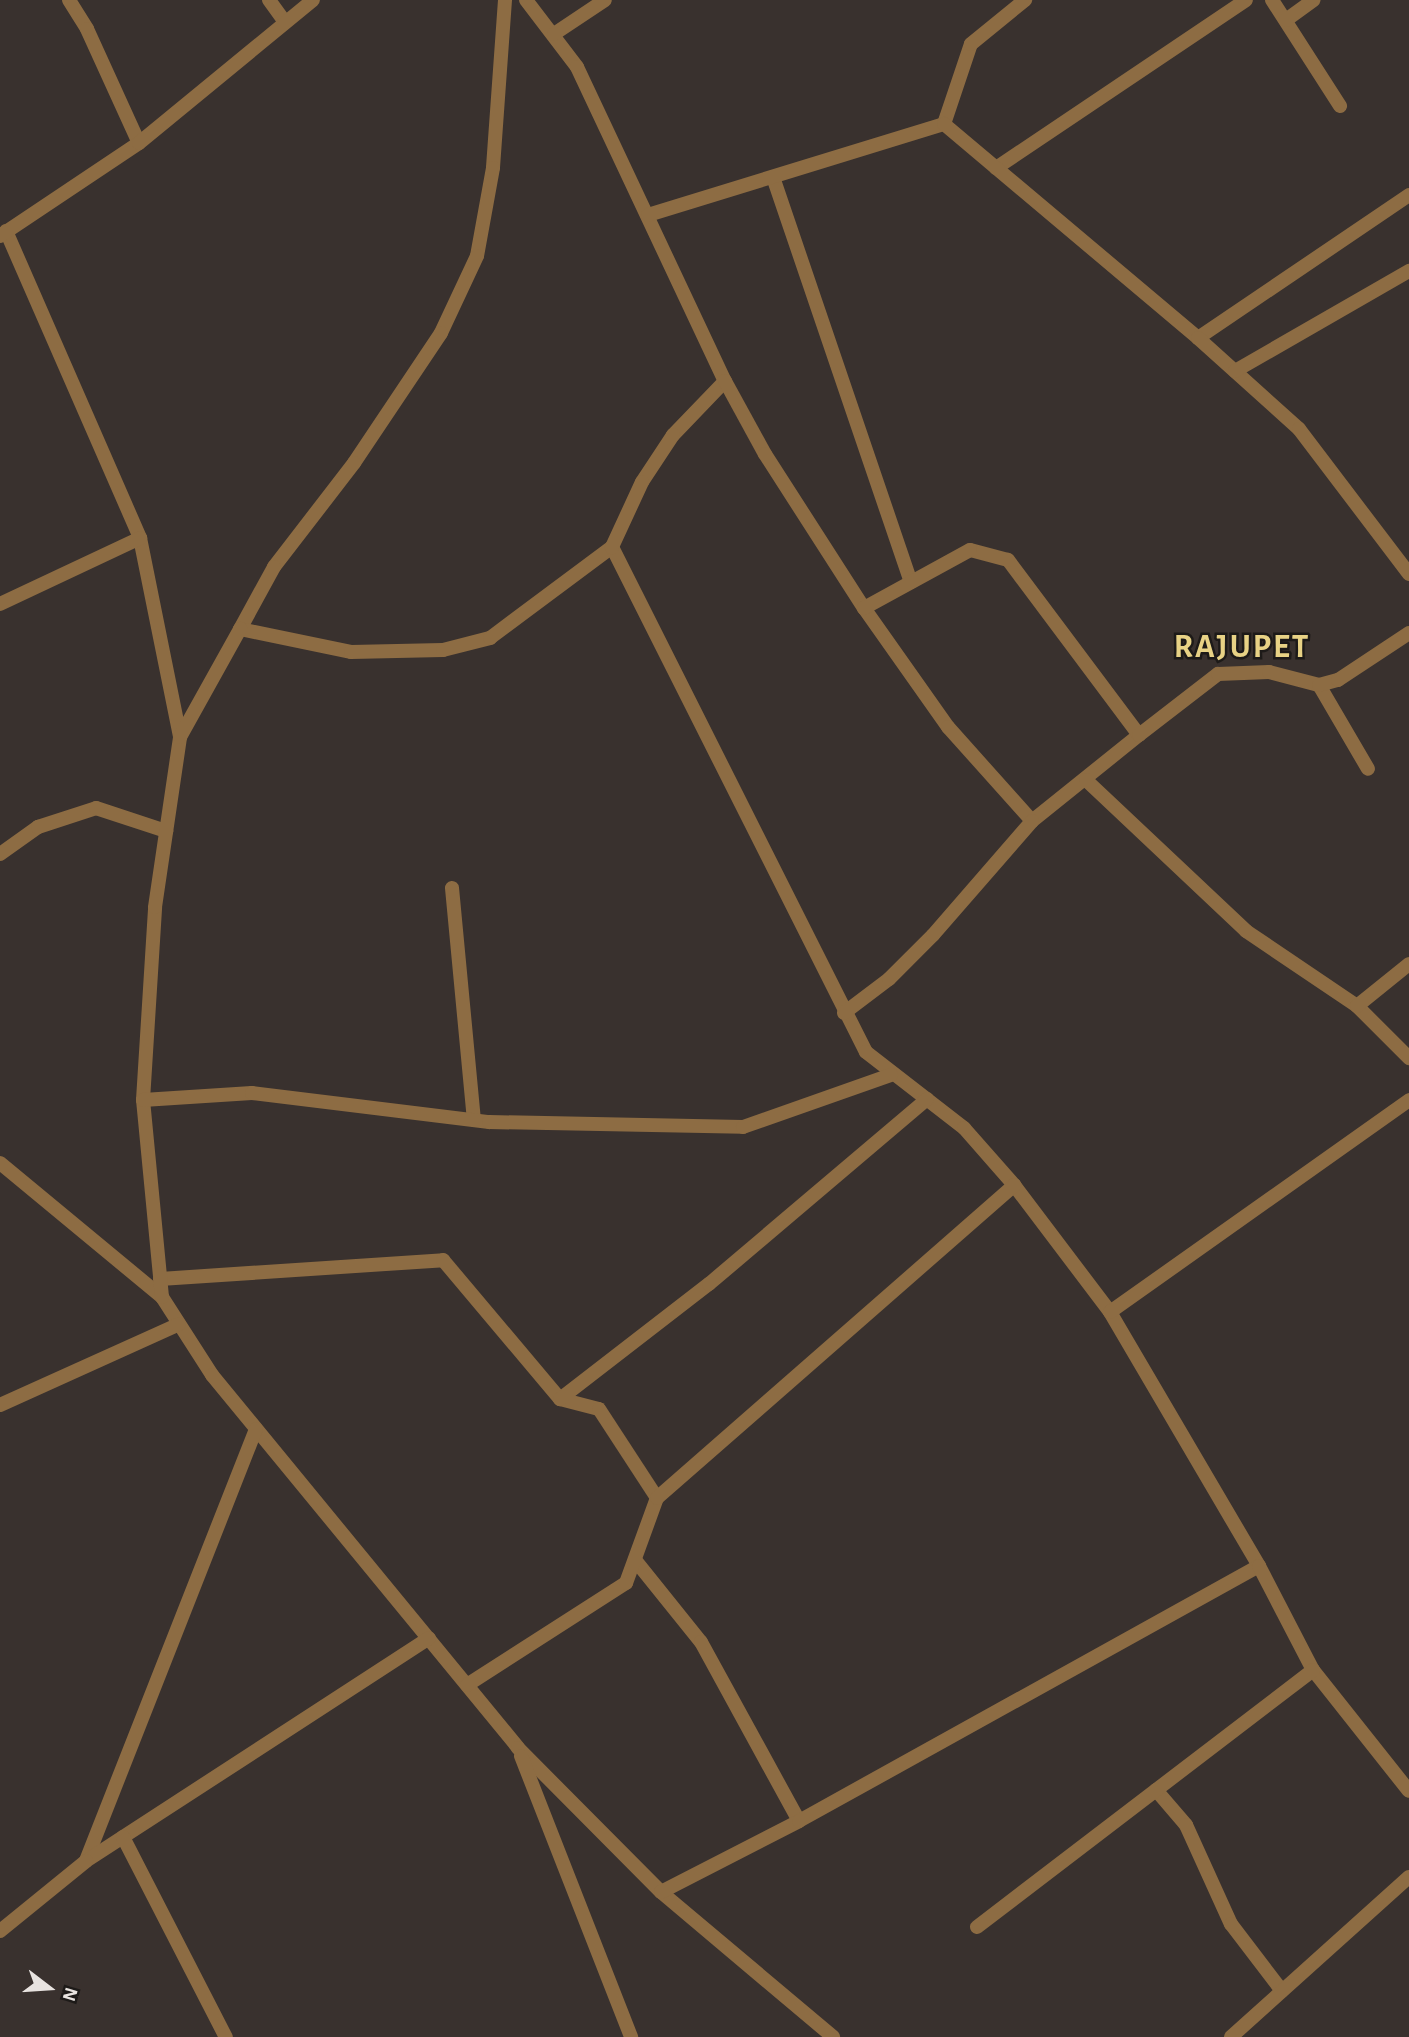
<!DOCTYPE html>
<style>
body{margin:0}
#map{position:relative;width:1409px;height:2037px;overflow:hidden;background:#39312e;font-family:"Alegreya Sans",sans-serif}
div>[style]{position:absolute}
.minor>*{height:14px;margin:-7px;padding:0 7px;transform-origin:7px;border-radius:7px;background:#8d6c43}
span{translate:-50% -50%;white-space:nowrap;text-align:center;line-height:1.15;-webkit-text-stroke:5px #1d1a18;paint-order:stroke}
.district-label{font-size:33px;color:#e8d285;font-weight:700;letter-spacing:2px}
.north{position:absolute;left:14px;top:1953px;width:70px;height:70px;-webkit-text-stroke:5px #1d1a18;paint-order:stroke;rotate:107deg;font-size:19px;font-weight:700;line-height:28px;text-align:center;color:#e8e3e0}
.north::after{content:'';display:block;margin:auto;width:24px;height:32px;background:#e8e3e0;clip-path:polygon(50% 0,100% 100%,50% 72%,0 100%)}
</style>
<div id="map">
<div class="minor">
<div style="left:69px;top:0;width:34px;rotate:58deg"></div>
<div style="left:87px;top:29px;width:125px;rotate:65.5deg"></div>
<div style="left:269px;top:0;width:27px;rotate:54deg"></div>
<div style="left:505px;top:0;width:168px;rotate:94.1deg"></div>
<div style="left:493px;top:168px;width:89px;rotate:100.3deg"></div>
<div style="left:477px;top:256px;width:85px;rotate:115.1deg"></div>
<div style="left:441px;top:333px;width:156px;rotate:123.8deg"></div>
<div style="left:354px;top:463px;width:131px;rotate:127.6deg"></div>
<div style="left:274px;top:567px;width:71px;rotate:118.7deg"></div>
<div style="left:240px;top:629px;width:113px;rotate:11.7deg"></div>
<div style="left:351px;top:652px;width:92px;rotate:-1.2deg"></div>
<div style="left:443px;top:650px;width:49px;rotate:-14.3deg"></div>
<div style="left:490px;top:638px;width:152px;rotate:-36.7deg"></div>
<div style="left:612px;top:547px;width:565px;rotate:63.3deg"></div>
<div style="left:866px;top:1052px;width:124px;rotate:37.8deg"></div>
<div style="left:964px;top:1128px;width:76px;rotate:48.7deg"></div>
<div style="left:1014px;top:1185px;width:159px;rotate:52.9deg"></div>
<div style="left:1110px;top:1312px;width:294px;rotate:59.6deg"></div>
<div style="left:526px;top:0;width:84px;rotate:52.7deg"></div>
<div style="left:577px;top:67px;width:347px;rotate:64.8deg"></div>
<div style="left:725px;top:381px;width:75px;rotate:133.9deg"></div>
<div style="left:673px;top:435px;width:56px;rotate:123.4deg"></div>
<div style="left:642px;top:482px;width:72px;rotate:114.8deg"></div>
<div style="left:1272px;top:0;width:126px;rotate:57.3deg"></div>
<div style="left:1286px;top:20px;width:34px;rotate:-36deg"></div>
<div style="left:554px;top:34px;width:61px;rotate:-33.7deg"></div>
<div style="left:944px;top:124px;width:84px;rotate:-71.4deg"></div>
<div style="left:971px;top:44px;width:70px;rotate:-39.2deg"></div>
<div style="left:996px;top:168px;width:301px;rotate:-33.9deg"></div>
<div style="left:773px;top:177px;width:428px;rotate:71.2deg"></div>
<div style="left:648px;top:215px;width:310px;rotate:-17.1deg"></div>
<div style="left:944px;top:124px;width:332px;rotate:40.1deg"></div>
<div style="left:1198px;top:338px;width:255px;rotate:-34.1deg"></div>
<div style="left:6px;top:231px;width:335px;rotate:66.4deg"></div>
<div style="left:140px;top:538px;width:203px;rotate:78.6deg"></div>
<div style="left:0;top:236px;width:167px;rotate:-33.8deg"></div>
<div style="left:139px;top:143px;width:225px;rotate:-39.4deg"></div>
<div style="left:1198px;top:338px;width:136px;rotate:42deg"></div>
<div style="left:1299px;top:429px;width:182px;rotate:52.8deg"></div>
<div style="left:1235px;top:371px;width:201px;rotate:-29.9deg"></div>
<div style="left:725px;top:381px;width:83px;rotate:61.3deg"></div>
<div style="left:765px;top:454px;width:183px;rotate:57.3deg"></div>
<div style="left:864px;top:608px;width:146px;rotate:54.8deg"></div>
<div style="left:948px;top:727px;width:126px;rotate:48.2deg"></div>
<div style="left:1032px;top:821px;width:137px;rotate:-38.8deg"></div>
<div style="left:1139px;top:735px;width:219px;rotate:-126.8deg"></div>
<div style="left:1008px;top:560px;width:39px;rotate:-165deg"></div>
<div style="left:970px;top:550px;width:121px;rotate:151.3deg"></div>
<div style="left:0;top:604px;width:155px;rotate:-25.2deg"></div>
<div style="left:1319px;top:685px;width:97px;rotate:59.7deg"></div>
<div style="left:1139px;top:735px;width:100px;rotate:-37.7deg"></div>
<div style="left:1218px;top:674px;width:51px;rotate:-2.2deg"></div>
<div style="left:1269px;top:672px;width:52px;rotate:14.6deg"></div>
<div style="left:1319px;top:685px;width:20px;rotate:-15deg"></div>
<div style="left:1338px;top:680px;width:85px;rotate:-33.5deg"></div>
<div style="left:1086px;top:780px;width:220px;rotate:43.3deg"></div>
<div style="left:1246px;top:931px;width:134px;rotate:34deg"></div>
<div style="left:1357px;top:1006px;width:74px;rotate:45deg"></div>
<div style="left:0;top:854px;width:47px;rotate:-35.4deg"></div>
<div style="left:38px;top:827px;width:61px;rotate:-18.1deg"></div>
<div style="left:96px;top:808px;width:74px;rotate:18.2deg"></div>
<div style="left:452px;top:888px;width:233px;rotate:84.6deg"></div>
<div style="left:1357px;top:1006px;width:67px;rotate:-38.9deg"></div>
<div style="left:844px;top:1013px;width:56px;rotate:-37.1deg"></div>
<div style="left:889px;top:979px;width:62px;rotate:-45deg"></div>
<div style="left:933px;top:935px;width:151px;rotate:-49deg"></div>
<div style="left:143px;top:1100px;width:193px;rotate:-86.4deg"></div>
<div style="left:155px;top:907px;width:172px;rotate:-81.6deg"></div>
<div style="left:180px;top:737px;width:124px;rotate:-60.9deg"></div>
<div style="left:0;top:1163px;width:210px;rotate:39.6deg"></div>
<div style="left:162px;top:1297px;width:93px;rotate:57.3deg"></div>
<div style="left:212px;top:1375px;width:482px;rotate:50.6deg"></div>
<div style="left:518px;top:1748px;width:203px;rotate:45.2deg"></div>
<div style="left:661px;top:1892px;width:225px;rotate:40.1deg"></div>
<div style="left:160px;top:1279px;width:284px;rotate:-3.8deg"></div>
<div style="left:443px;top:1260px;width:182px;rotate:49.9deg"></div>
<div style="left:560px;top:1399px;width:40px;rotate:14.4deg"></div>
<div style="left:599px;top:1409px;width:106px;rotate:56.9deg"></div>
<div style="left:162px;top:1297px;width:198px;rotate:-95.5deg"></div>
<div style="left:143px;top:1100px;width:109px;rotate:-3.7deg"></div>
<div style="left:252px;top:1093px;width:239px;rotate:7deg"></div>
<div style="left:489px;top:1122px;width:254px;rotate:1.1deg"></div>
<div style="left:743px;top:1127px;width:157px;rotate:-19.4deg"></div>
<div style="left:1110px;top:1312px;width:367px;rotate:-35.3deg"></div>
<div style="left:560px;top:1399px;width:188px;rotate:-37.7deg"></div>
<div style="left:709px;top:1284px;width:286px;rotate:-40.3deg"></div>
<div style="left:0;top:1405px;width:196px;rotate:-24.3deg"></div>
<div style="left:256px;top:1429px;width:464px;rotate:111.5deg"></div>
<div style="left:86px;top:1861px;width:409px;rotate:-33deg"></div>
<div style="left:635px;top:1560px;width:105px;rotate:51.2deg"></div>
<div style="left:701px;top:1642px;width:204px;rotate:61.3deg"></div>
<div style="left:467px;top:1685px;width:189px;rotate:-32.7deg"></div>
<div style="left:626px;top:1583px;width:90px;rotate:-70deg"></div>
<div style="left:657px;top:1498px;width:475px;rotate:-41.2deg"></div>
<div style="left:521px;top:1756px;width:302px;rotate:68.6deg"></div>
<div style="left:1156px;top:1790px;width:46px;rotate:49.4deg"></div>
<div style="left:1186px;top:1825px;width:109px;rotate:65.6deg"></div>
<div style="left:1231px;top:1924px;width:84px;rotate:52.7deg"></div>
<div style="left:123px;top:1837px;width:225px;rotate:62.8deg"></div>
<div style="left:661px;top:1892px;width:155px;rotate:-27.2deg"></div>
<div style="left:799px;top:1821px;width:526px;rotate:-29deg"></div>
<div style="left:1259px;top:1566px;width:117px;rotate:62.6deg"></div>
<div style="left:1313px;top:1670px;width:154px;rotate:51.6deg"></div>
<div style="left:977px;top:1927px;width:423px;rotate:-37.4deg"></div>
<div style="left:0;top:1931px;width:111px;rotate:-39.1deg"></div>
<div style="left:1231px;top:2037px;width:239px;rotate:-42deg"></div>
</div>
<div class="district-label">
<span style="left:1242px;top:648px">RAJUPET</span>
</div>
<div class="north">N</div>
</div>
